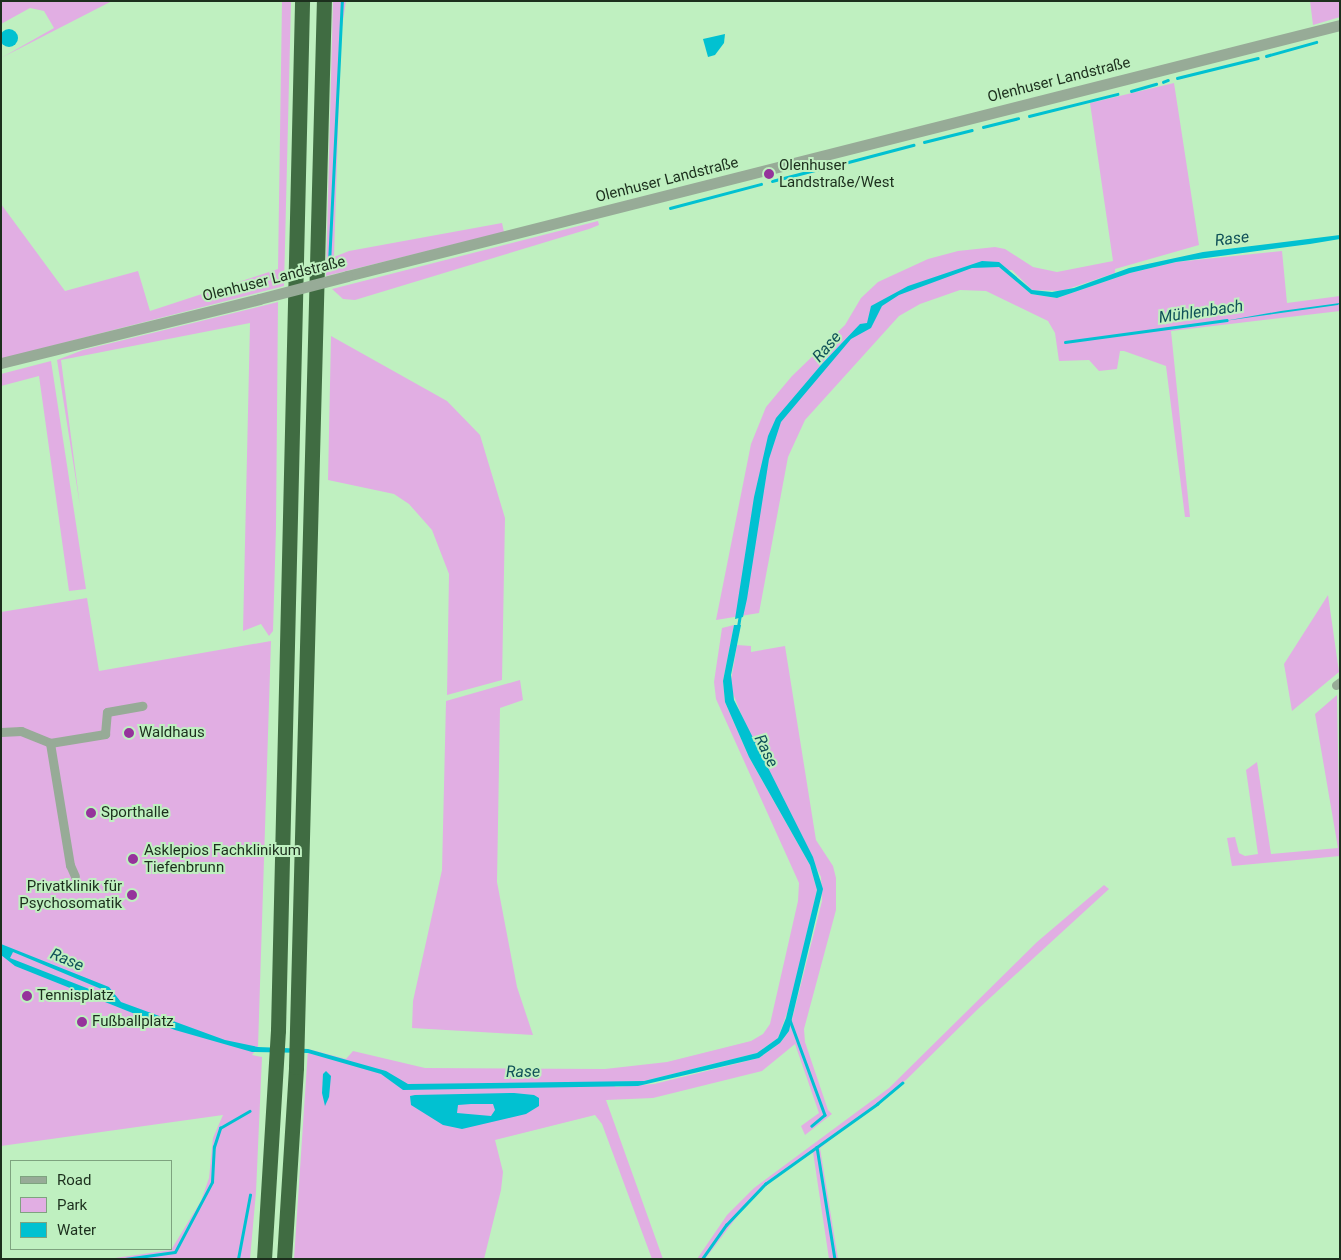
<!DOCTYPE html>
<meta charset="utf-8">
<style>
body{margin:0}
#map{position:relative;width:1341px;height:1260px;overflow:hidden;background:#bff0c0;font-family:Roboto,sans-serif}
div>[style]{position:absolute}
.green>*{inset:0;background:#e1aee3}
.water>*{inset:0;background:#01c1d1}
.round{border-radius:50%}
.stream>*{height:2.5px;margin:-1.25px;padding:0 1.25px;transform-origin:1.25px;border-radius:1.25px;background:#01c1d1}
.minor>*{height:9px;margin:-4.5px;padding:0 4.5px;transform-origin:4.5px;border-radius:4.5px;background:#97ab97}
.tertiary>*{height:11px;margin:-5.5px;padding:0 5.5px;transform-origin:5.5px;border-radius:5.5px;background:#97ab97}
.motorway>*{height:15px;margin:-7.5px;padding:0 7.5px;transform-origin:7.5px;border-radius:7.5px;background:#406c42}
.tertiary-bridge>*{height:11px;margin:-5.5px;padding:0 5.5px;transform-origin:5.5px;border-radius:5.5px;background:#97ab97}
.dots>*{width:14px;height:14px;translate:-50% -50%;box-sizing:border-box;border:2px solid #bff0c0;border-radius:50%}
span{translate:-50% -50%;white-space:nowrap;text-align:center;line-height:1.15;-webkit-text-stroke:4px #bff0c0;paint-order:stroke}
.street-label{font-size:15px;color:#1c2f1d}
.poi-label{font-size:15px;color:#1c2f1d}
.left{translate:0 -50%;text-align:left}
.right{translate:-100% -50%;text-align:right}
.water-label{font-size:16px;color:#105158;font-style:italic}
.frame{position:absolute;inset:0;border:2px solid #1c2f1d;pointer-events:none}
.legend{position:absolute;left:10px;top:1160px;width:162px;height:90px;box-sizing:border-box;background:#bff0c0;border:1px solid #7ea37f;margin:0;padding:6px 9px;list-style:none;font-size:15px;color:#1c2f1d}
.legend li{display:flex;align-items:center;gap:10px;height:25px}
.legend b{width:25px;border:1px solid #7ea37f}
</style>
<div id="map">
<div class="green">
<div style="clip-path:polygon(1px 1px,112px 1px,1px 58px,54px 28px,44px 11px,30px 8px,1px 24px)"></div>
<div style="clip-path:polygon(282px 1px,291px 1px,284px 286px,1px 359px,1px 204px,65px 291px,138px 271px,150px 311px,278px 269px)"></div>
<div style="clip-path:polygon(333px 1px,346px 1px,341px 34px,334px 257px,349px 251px,502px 223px,504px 232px,326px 276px)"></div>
<div style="clip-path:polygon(1310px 1px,1340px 1px,1340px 17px,1313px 25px)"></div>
<div style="clip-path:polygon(1174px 83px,1199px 245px,1115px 269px,1115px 273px,1062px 291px,1032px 290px,1012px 270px,1003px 270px,1031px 294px,1057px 298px,1130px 273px,1176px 262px,1282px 251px,1287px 303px,1340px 296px,1340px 311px,1171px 331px,1190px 517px,1185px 517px,1166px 366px,1124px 351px,1120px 351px,1117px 369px,1099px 371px,1089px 360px,1059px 361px,1055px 333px,1048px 321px,986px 291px,960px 290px,920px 304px,899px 316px,805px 420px,788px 457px,759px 613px,716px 620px,751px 444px,766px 407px,792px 376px,845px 325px,861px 298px,878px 282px,928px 259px,958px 251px,995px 247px,1005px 249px,1033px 267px,1057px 272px,1113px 261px,1090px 103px)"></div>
<div style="clip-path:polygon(598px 221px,599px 225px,589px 229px,355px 300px,343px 299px,332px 289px)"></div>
<div style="clip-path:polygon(278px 302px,276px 528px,273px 631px,269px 636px,261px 624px,243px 631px,250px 323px,61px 360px,80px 506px,57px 360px,83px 350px)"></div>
<div style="clip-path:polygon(331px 336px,447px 401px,480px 435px,505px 518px,502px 680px,447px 695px,449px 574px,432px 530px,409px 504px,394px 494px,328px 480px)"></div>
<div style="clip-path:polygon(51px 361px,86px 589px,69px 591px,39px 376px,1px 386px,1px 374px)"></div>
<div style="clip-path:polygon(1328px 595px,1339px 672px,1292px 711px,1284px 664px)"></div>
<div style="clip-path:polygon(87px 598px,99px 671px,271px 641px,258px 1047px,252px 1055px,262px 1057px,256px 1192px,250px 1259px,108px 1259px,171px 1250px,201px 1201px,209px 1178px,213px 1138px,223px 1115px,1px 1146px,1px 612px)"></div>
<div style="clip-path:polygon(734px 625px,723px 681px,725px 702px,749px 757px,810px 865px,817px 890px,790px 1005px,778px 1038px,757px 1053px,644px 1081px,616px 1082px,615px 1087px,654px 1084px,759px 1058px,780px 1043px,789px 1031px,822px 901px,821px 877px,745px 724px,730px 686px,737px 645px,751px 646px,751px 652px,785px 646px,816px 840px,833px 866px,836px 878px,836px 910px,804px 1029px,805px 1042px,828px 1110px,832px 1114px,805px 1135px,801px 1126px,819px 1113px,795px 1044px,762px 1071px,653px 1098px,606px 1100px,663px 1259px,652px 1259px,602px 1124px,595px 1115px,495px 1140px,503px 1172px,501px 1190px,484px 1259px,294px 1259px,308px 1049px,346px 1059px,353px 1051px,425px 1068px,605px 1069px,667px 1062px,751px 1041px,763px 1034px,770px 1024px,798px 901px,799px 883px,716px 699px,714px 682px,722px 628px)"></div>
<div style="clip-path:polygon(520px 680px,523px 700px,500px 708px,497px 882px,517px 987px,533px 1035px,412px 1028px,413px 1001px,442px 870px,446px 701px)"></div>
<div style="clip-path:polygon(1337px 695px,1340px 856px,1232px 866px,1227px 838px,1235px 837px,1239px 853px,1245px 856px,1258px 854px,1246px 770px,1257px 762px,1271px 854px,1338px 848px,1315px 714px)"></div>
<div style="clip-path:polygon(1104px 885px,1109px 889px,978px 1009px,906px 1080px,820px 1148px,838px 1259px,829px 1259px,813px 1152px,774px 1179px,748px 1202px,705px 1259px,697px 1259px,727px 1215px,754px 1188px,889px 1088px,1037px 942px)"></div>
</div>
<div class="water">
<div class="round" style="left:0;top:29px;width:18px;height:18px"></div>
<div style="clip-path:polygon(725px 34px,724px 43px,715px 55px,708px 57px,703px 39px)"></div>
<div style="clip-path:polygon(1340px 235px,1340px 239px,1310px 244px,1176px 262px,1130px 273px,1057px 298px,1031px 294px,999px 267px,972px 268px,899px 295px,882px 306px,871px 328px,851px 339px,781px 422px,769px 459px,747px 599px,743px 617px,735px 619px,754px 497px,768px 436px,776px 418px,821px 365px,860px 324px,867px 323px,871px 306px,908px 286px,982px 261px,999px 262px,1032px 290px,1052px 292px,1074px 288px,1129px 268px,1203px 252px)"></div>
<div style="clip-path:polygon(1340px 303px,1338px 305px,1224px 321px,1281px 311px)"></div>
<div style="clip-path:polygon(evenodd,734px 625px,741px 625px,731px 675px,734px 700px,813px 857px,823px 889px,789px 1031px,780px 1043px,759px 1058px,638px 1086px,403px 1090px,381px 1074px,308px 1053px,252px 1052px,175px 1030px,15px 966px,1px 955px,1px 944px,109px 987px,121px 1002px,225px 1040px,258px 1047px,308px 1049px,386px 1071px,408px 1084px,644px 1081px,757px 1053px,778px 1038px,786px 1018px,817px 890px,810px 865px,749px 757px,725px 702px,723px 681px,734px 625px,13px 952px,106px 991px,107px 996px,10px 958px,13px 952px)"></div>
<div style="clip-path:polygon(326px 1071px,331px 1076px,329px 1097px,325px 1106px,322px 1093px,323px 1074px)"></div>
<div style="clip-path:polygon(evenodd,514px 1093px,534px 1095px,539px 1098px,539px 1106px,526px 1114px,462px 1129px,443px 1125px,411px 1105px,410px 1096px,415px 1095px,514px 1093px,471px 1104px,493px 1104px,495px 1110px,491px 1116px,457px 1113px,458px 1105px,471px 1104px)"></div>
</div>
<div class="stream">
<div style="left:1266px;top:56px;width:52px;rotate:-15.6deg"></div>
<div style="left:1177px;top:78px;width:83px;rotate:-13.9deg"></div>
<div style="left:1163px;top:82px;width:5px;rotate:-22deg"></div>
<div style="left:1131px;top:91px;width:26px;rotate:-16deg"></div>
<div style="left:1029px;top:116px;width:91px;rotate:-14deg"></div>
<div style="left:983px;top:127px;width:36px;rotate:-14deg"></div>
<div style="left:924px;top:142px;width:49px;rotate:-14deg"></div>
<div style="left:837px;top:165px;width:79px;rotate:-14.7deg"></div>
<div style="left:772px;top:181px;width:57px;rotate:-14.3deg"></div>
<div style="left:670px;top:208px;width:94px;rotate:-14.8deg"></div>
<div style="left:329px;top:264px;width:263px;rotate:-87.2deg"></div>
<div style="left:1065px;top:342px;width:163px;rotate:-7.7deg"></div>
<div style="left:738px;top:627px;width:12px;rotate:-81deg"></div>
<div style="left:790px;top:1020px;width:101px;rotate:69.8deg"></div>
<div style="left:825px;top:1115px;width:17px;rotate:140deg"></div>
<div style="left:817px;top:1147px;width:113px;rotate:80.9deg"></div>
<div style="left:125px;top:1259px;width:50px;rotate:-8deg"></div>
<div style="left:175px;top:1252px;width:79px;rotate:-62.1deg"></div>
<div style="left:212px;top:1182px;width:35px;rotate:-87deg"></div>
<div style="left:214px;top:1147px;width:20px;rotate:-72deg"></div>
<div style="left:220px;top:1128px;width:34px;rotate:-30deg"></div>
<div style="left:238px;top:1259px;width:65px;rotate:-79.4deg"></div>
<div style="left:702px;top:1259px;width:42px;rotate:-54.8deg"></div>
<div style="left:726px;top:1225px;width:57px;rotate:-46.4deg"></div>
<div style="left:765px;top:1184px;width:138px;rotate:-35.5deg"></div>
<div style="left:877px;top:1104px;width:33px;rotate:-40deg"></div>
</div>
<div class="minor">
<div style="left:1336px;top:685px;width:5px;rotate:-37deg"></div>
<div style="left:1px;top:732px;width:20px;rotate:-3deg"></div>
<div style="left:21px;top:731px;width:31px;rotate:22deg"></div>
<div style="left:50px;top:743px;width:56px;rotate:-9.3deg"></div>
<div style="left:105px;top:734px;width:22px;rotate:-85deg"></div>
<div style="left:107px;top:712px;width:36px;rotate:-10deg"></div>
<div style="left:50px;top:743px;width:124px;rotate:80.7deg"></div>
<div style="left:70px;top:865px;width:12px;rotate:66deg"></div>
</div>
<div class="tertiary">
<div style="left:347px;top:276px;width:1024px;rotate:-14.19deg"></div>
<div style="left:1px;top:363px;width:266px;rotate:-13.9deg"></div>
</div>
<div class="motorway">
<div style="left:264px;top:1259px;width:229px;rotate:-86.5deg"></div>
<div style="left:278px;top:1030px;width:1029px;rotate:-88.66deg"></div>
<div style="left:284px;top:1259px;width:192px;rotate:-86.4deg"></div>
<div style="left:296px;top:1067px;width:1066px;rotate:-88.5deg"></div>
</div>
<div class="tertiary-bridge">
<div style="left:259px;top:299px;width:91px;rotate:-14.6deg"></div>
</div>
<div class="dots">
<div style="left:769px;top:174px;background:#95339b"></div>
<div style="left:129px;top:733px;background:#95339b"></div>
<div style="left:91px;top:813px;background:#95339b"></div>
<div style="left:133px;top:859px;background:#95339b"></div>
<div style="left:132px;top:895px;background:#95339b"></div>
<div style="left:27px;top:996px;background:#95339b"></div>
<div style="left:82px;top:1022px;background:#95339b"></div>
</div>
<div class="street-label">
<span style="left:1059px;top:80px;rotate:-14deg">Olenhuser Landstraße</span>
<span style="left:667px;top:180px;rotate:-14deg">Olenhuser Landstraße</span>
<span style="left:274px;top:279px;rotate:-14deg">Olenhuser Landstraße</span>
</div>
<div class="poi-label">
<span class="left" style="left:779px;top:174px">Olenhuser<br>Landstraße/West</span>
<span class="left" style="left:139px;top:733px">Waldhaus</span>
<span class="left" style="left:101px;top:813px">Sporthalle</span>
<span class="left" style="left:144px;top:859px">Asklepios Fachklinikum<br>Tiefenbrunn</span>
<span class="right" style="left:122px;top:895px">Privatklinik für<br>Psychosomatik</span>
<span class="left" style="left:37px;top:996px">Tennisplatz</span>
<span class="left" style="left:92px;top:1022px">Fußballplatz</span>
</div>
<div class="water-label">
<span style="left:1232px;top:239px;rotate:-7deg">Rase</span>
<span style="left:1201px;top:312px;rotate:-8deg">Mühlenbach</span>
<span style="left:827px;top:347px;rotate:-49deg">Rase</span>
<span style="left:766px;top:751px;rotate:64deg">Rase</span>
<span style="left:67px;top:960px;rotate:23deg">Rase</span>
<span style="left:523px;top:1072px;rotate:-1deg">Rase</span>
</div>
<div class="frame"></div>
<ul class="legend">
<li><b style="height:6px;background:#97ab97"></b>Road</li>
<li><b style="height:14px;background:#e1aee3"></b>Park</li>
<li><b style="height:14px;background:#01c1d1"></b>Water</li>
</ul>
</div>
